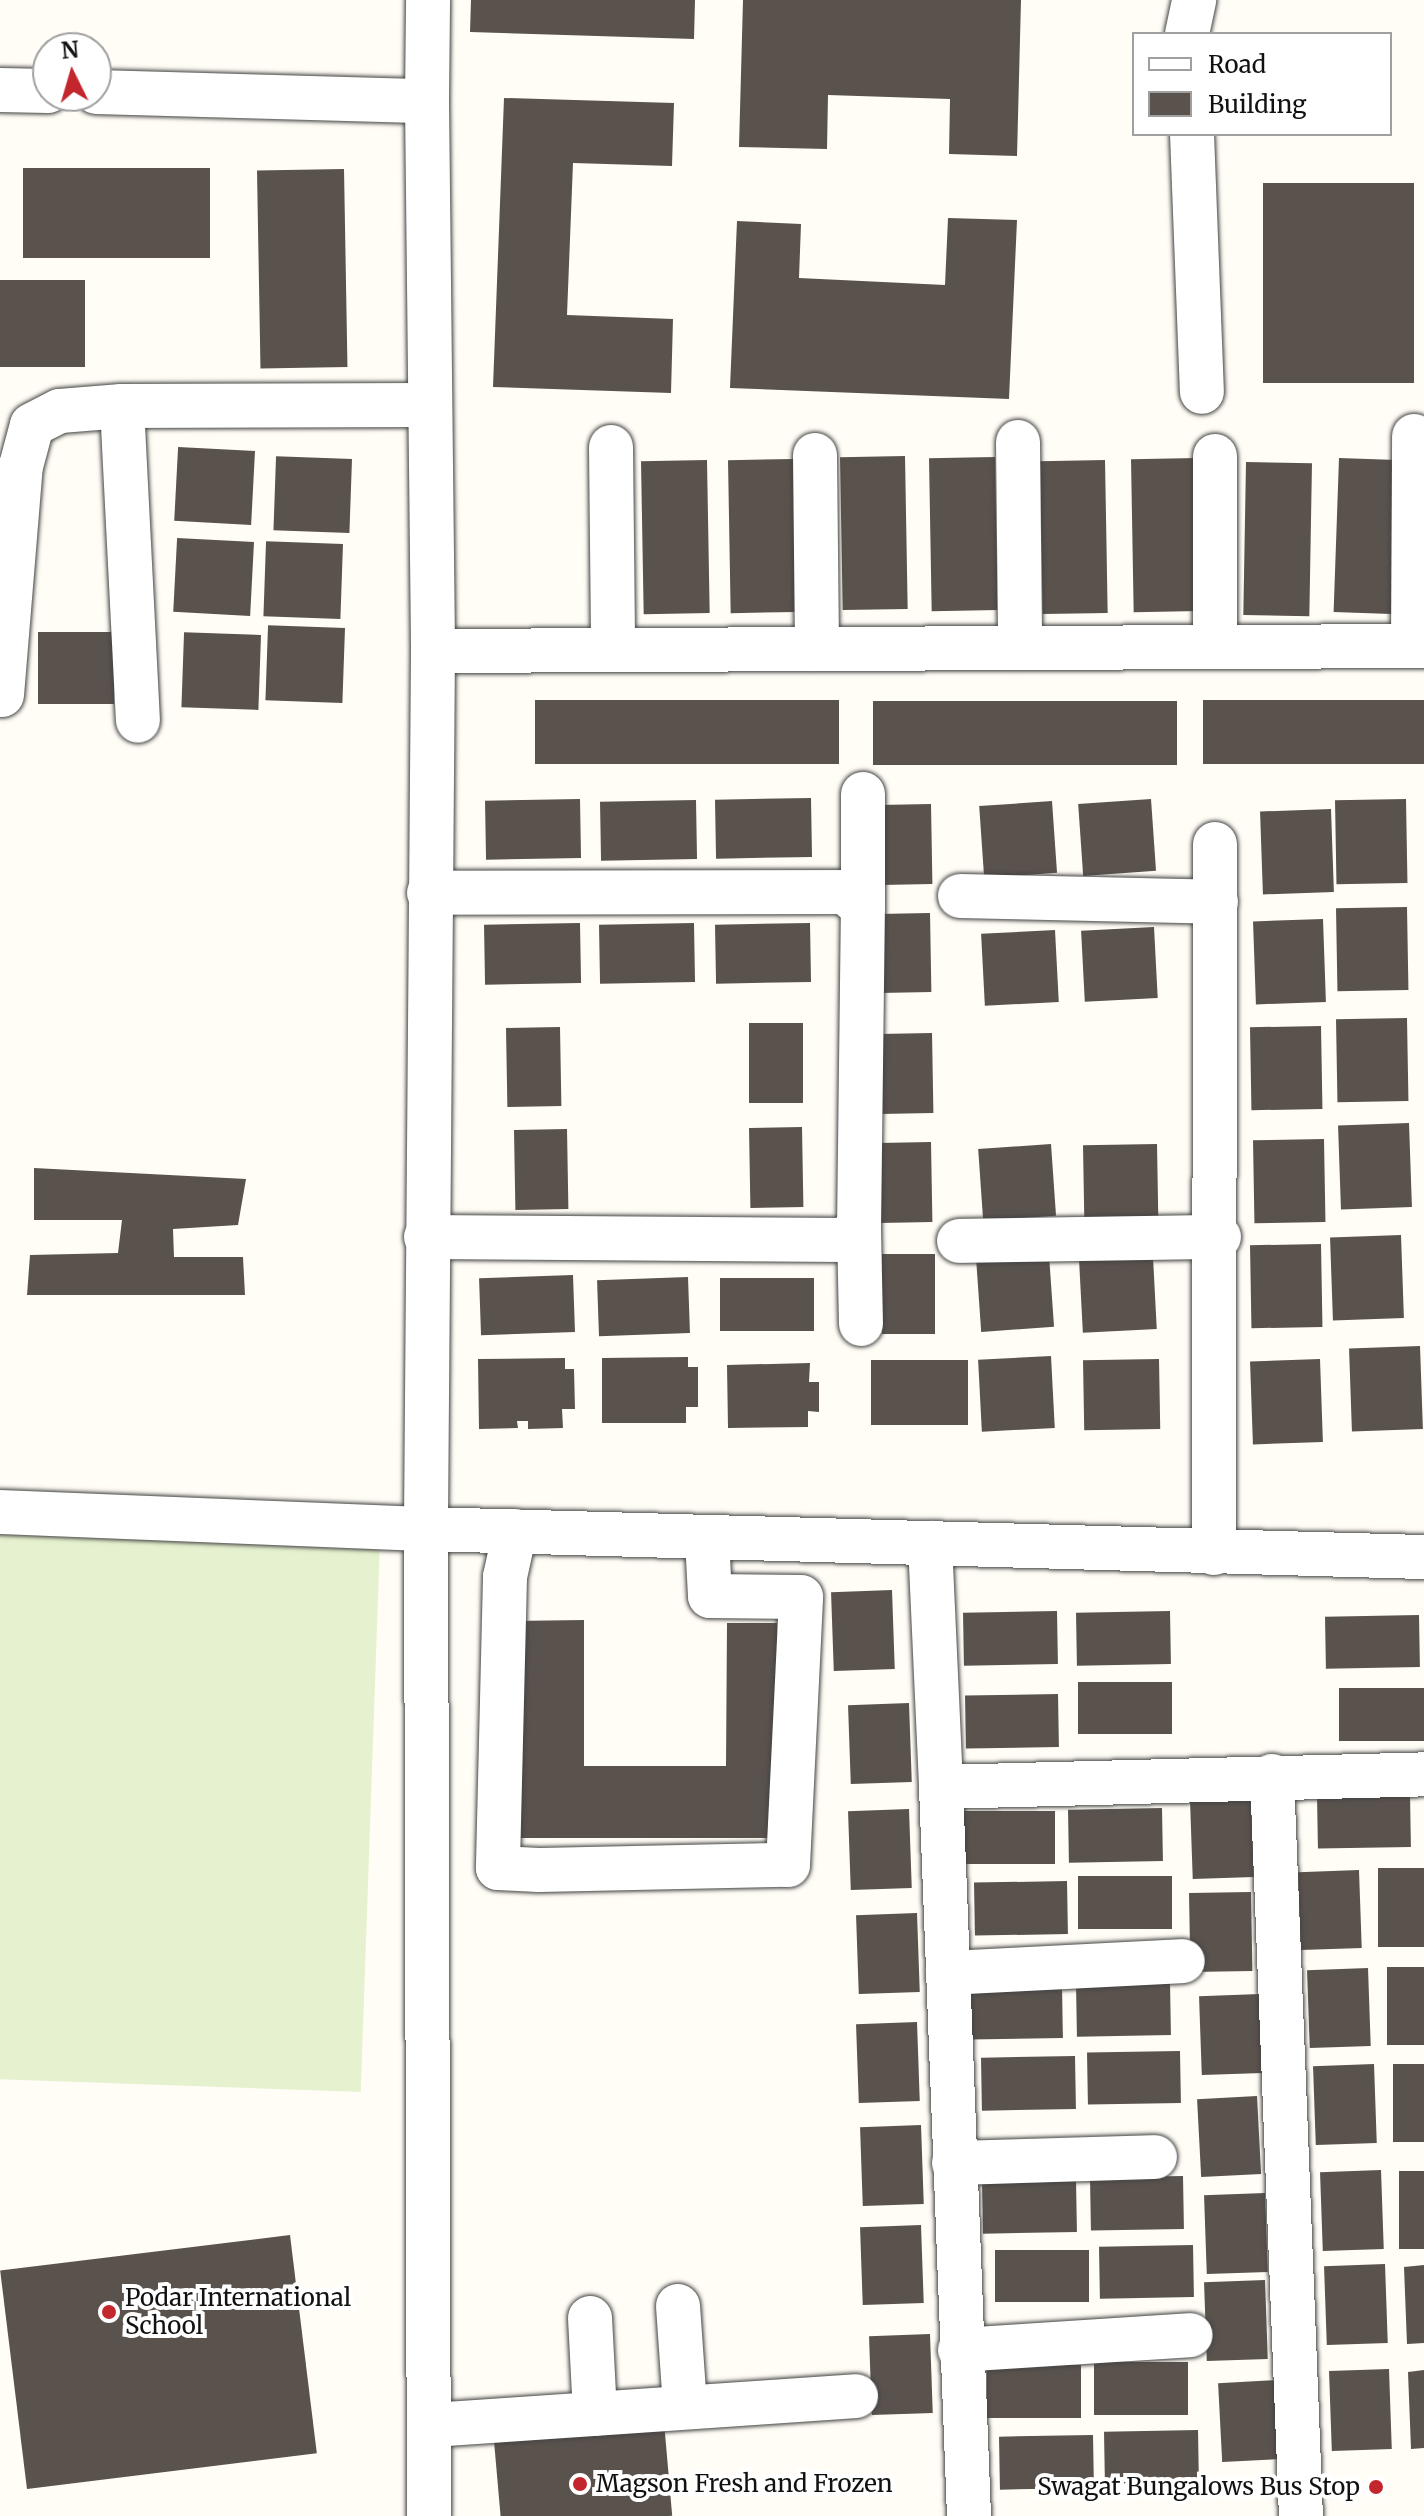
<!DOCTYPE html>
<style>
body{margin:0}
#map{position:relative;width:1424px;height:2516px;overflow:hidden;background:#fffdf5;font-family:Merriweather,serif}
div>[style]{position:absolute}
.pitch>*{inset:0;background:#e6f2cf;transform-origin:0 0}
.building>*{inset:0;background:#5a524d;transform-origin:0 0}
.roads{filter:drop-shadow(0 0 2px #444) drop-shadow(0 0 2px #444)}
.minor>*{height:44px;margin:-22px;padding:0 22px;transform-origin:22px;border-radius:22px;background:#fff}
.dots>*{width:22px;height:22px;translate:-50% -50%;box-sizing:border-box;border:4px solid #fff;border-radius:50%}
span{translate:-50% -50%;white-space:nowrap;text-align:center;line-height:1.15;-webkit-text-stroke:8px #fff;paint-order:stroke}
.poi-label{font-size:24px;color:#111}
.left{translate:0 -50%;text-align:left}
.right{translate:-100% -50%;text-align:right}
.legend{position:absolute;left:1132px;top:32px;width:260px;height:104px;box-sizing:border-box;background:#fff;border:2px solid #a0a0a0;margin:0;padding:10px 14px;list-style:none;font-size:24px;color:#111}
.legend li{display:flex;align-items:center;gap:16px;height:40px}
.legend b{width:40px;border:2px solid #a0a0a0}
.north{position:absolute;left:32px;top:32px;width:80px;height:80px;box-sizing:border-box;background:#fff;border:2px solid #a0a0a0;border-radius:50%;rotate:355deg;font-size:22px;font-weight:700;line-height:32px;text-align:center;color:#111}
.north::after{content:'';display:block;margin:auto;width:28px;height:36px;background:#c4262e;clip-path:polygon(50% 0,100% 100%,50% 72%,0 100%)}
</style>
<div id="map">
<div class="pitch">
<div style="left:0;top:1534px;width:380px;height:545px;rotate:2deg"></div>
</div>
<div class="building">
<div style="clip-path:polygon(471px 0,695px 0,694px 39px,470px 32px)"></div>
<div style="clip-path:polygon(743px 0,1021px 0,1017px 156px,949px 154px,950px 99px,828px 95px,827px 149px,739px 147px)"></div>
<div style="clip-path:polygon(504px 98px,674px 103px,672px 166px,573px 163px,567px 315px,673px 319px,671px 393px,493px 387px)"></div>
<div style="left:23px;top:168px;width:187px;height:90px"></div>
<div style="left:344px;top:169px;width:198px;height:87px;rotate:89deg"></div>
<div style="left:1263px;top:183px;width:151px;height:200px"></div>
<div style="clip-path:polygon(948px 218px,1017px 220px,1009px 399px,730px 388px,737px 221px,801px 224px,799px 278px,945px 285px)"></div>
<div style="left:0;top:280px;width:85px;height:87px"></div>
<div style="left:255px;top:451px;width:74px;height:77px;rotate:93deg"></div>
<div style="left:905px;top:456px;width:153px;height:65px;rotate:89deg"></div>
<div style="left:995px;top:457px;width:153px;height:66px;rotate:89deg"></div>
<div style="left:1197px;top:458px;width:153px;height:66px;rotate:89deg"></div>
<div style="left:1339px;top:458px;width:65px;height:154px;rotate:2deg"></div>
<div style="left:352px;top:459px;width:74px;height:76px;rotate:92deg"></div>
<div style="left:794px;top:459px;width:153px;height:66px;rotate:89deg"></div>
<div style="left:707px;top:460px;width:153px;height:66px;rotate:89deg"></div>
<div style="left:1105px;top:460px;width:153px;height:65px;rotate:89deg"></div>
<div style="left:1246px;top:462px;width:66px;height:153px;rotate:1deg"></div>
<div style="left:254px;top:542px;width:74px;height:77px;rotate:93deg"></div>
<div style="left:343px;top:544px;width:75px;height:77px;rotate:92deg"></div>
<div style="left:345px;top:628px;width:75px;height:77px;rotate:92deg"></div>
<div style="left:38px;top:632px;width:76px;height:72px"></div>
<div style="left:261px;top:635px;width:75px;height:77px;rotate:92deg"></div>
<div style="left:839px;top:700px;width:64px;height:304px;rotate:90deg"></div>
<div style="left:1203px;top:700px;width:221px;height:64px"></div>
<div style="left:873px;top:701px;width:304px;height:64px"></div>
<div style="left:811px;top:798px;width:59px;height:96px;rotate:89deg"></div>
<div style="left:580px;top:799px;width:59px;height:95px;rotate:89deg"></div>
<div style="left:1151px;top:799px;width:72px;height:73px;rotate:86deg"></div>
<div style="left:1406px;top:799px;width:84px;height:71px;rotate:89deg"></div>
<div style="left:696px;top:800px;width:59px;height:96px;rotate:89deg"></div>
<div style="left:1052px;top:801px;width:72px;height:73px;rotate:86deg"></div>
<div style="left:931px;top:804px;width:80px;height:52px;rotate:89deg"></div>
<div style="left:1331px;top:809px;width:83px;height:71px;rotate:88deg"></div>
<div style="left:1407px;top:907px;width:83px;height:71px;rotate:89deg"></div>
<div style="left:930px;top:913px;width:79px;height:52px;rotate:89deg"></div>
<div style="left:1323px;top:919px;width:83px;height:70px;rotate:88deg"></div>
<div style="left:580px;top:923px;width:60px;height:96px;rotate:89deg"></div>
<div style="left:694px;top:923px;width:59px;height:95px;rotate:89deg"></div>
<div style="left:810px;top:923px;width:59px;height:95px;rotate:89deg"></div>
<div style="left:1154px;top:927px;width:71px;height:73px;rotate:87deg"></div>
<div style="left:1055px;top:930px;width:72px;height:74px;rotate:87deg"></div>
<div style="left:1407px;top:1018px;width:83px;height:71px;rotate:89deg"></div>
<div style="left:803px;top:1023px;width:80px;height:54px;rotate:90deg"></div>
<div style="left:1321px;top:1026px;width:83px;height:71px;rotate:89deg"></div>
<div style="left:560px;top:1027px;width:79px;height:54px;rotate:89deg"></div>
<div style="left:932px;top:1033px;width:80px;height:53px;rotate:89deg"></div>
<div style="left:1409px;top:1123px;width:84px;height:71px;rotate:88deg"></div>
<div style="left:802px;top:1127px;width:80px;height:53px;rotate:89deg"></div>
<div style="left:567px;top:1129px;width:80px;height:53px;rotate:89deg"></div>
<div style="left:1324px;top:1139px;width:83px;height:71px;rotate:89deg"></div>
<div style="left:931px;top:1142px;width:80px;height:53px;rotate:89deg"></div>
<div style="left:1051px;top:1144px;width:72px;height:73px;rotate:86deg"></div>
<div style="left:1157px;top:1144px;width:72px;height:74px;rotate:89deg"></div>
<div style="clip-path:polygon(34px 1168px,246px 1179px,238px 1225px,173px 1229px,174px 1257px,243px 1257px,245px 1295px,27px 1295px,30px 1255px,118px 1253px,122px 1220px,34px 1220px)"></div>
<div style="left:1401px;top:1235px;width:83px;height:71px;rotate:88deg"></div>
<div style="left:1321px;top:1244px;width:83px;height:71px;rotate:89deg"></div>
<div style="left:882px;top:1254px;width:53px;height:80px"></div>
<div style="left:1049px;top:1255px;width:72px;height:73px;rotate:86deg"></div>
<div style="left:1153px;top:1257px;width:72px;height:74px;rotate:87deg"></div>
<div style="left:573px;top:1275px;width:57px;height:94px;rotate:88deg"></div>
<div style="left:688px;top:1277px;width:56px;height:91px;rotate:88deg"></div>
<div style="left:814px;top:1278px;width:53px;height:94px;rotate:90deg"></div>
<div style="left:1420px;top:1346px;width:83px;height:71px;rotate:88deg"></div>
<div style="left:1051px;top:1356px;width:72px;height:73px;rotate:87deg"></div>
<div style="clip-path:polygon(688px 1357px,688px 1367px,698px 1367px,698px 1407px,686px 1407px,686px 1423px,602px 1423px,602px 1358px)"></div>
<div style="clip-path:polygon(565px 1358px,565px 1369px,574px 1369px,575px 1409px,562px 1409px,563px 1428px,528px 1429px,528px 1421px,517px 1421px,518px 1428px,479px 1429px,478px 1359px)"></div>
<div style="left:1159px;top:1359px;width:70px;height:76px;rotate:89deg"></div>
<div style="left:1320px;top:1359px;width:83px;height:70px;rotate:88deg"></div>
<div style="left:968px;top:1360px;width:65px;height:97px;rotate:90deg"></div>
<div style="clip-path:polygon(810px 1363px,809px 1382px,819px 1382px,819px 1412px,808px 1411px,808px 1427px,728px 1428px,727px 1365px)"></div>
<div style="left:892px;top:1590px;width:79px;height:61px;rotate:88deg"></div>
<div style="left:1057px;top:1611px;width:53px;height:94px;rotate:89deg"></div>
<div style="left:1170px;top:1611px;width:53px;height:94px;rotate:89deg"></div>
<div style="left:1419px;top:1615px;width:52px;height:94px;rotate:89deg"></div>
<div style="clip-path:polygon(584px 1620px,584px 1766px,726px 1766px,727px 1623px,777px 1623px,777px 1838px,512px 1838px,512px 1621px)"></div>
<div style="left:1172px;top:1682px;width:52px;height:94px;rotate:90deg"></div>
<div style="left:1424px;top:1688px;width:53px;height:85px;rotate:90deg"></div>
<div style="left:1058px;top:1694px;width:53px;height:93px;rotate:89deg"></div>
<div style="left:909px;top:1703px;width:79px;height:61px;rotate:88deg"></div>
<div style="left:1410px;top:1794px;width:53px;height:93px;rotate:89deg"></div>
<div style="left:1251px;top:1799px;width:78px;height:61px;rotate:88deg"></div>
<div style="left:1162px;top:1808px;width:53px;height:94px;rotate:89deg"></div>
<div style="left:909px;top:1809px;width:79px;height:61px;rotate:88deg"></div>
<div style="left:1055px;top:1811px;width:53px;height:94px;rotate:90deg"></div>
<div style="left:1424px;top:1868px;width:79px;height:46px;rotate:90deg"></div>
<div style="left:1359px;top:1870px;width:78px;height:61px;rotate:88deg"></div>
<div style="left:1172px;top:1876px;width:53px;height:94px;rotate:90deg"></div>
<div style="left:1067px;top:1881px;width:53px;height:93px;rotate:89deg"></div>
<div style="left:1251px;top:1892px;width:79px;height:62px;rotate:89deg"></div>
<div style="left:917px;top:1913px;width:79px;height:61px;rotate:88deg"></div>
<div style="left:1424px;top:1967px;width:78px;height:37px;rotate:90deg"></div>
<div style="left:1368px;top:1968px;width:78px;height:61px;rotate:88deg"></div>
<div style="left:1170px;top:1982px;width:53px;height:94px;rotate:89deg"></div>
<div style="left:1062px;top:1986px;width:52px;height:93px;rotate:89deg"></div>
<div style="left:1260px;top:1994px;width:79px;height:61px;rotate:88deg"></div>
<div style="left:917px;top:2022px;width:79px;height:61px;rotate:88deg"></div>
<div style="left:1180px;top:2051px;width:52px;height:93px;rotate:89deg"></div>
<div style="left:1075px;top:2056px;width:53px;height:94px;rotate:89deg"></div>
<div style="left:1374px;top:2064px;width:79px;height:61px;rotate:88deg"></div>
<div style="left:1424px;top:2064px;width:78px;height:31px;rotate:90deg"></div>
<div style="left:1257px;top:2096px;width:78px;height:60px;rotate:87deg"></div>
<div style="left:921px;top:2125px;width:79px;height:61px;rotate:88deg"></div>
<div style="left:1381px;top:2170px;width:79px;height:61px;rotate:88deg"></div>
<div style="left:1424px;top:2171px;width:78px;height:25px;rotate:90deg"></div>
<div style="left:1183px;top:2176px;width:53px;height:93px;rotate:89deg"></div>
<div style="left:1076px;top:2179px;width:53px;height:94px;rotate:89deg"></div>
<div style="left:1265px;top:2193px;width:79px;height:61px;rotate:88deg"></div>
<div style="left:921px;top:2225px;width:78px;height:61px;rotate:88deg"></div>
<div style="left:290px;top:2235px;width:220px;height:292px;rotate:83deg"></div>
<div style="left:1193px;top:2245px;width:52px;height:94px;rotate:89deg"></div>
<div style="left:1089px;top:2250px;width:52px;height:94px;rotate:90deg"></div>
<div style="left:1385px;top:2264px;width:79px;height:61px;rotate:88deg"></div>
<div style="clip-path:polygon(1424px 2265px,1424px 2343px,1407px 2344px,1404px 2267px)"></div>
<div style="left:1265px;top:2280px;width:79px;height:61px;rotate:88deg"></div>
<div style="left:930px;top:2334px;width:79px;height:61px;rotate:88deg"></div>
<div style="left:1188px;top:2362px;width:53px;height:94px;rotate:90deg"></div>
<div style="left:1081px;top:2365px;width:53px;height:94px;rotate:90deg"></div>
<div style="left:1389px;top:2369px;width:80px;height:60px;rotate:88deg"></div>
<div style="clip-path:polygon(1424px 2370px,1424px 2448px,1411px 2449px,1408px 2372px)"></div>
<div style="left:1279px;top:2380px;width:79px;height:61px;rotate:87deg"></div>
<div style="left:664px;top:2422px;width:94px;height:171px;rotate:85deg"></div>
<div style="left:1198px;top:2430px;width:52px;height:94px;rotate:89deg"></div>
<div style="left:1093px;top:2435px;width:53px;height:94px;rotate:89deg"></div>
</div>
<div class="roads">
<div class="minor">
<div style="left:1187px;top:34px;width:35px;rotate:-78deg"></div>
<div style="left:0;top:90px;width:48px;rotate:1.2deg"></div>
<div style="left:96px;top:92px;width:331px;rotate:1.6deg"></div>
<div style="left:427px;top:101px;width:550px;rotate:89.37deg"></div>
<div style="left:433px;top:651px;width:878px;rotate:90.46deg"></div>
<div style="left:426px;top:1529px;width:998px;rotate:1.61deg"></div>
<div style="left:427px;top:101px;width:101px;rotate:-89.4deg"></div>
<div style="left:1192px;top:134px;width:258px;rotate:87.8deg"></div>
<div style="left:122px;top:406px;width:315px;rotate:87.1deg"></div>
<div style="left:1018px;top:442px;width:206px;rotate:89.4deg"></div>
<div style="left:611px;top:447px;width:203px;rotate:89.4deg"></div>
<div style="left:815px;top:455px;width:194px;rotate:89.4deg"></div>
<div style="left:1215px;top:456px;width:191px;rotate:90deg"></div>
<div style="left:1413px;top:645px;width:209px;rotate:-89.7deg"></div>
<div style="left:433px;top:651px;width:991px;rotate:-0.29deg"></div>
<div style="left:2px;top:695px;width:230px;rotate:-85.3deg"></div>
<div style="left:21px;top:466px;width:42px;rotate:-75deg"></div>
<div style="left:32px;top:425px;width:31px;rotate:-27deg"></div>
<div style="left:60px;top:411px;width:62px;rotate:-4.6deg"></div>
<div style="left:122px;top:406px;width:305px;rotate:-0.2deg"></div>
<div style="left:863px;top:794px;width:114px;rotate:90deg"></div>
<div style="left:960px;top:896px;width:256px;rotate:1.3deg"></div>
<div style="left:859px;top:1229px;width:95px;rotate:88.8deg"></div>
<div style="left:426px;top:1237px;width:417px;rotate:0.4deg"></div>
<div style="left:843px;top:1240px;width:19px;rotate:-35deg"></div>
<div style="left:859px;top:1229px;width:321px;rotate:-89.3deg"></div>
<div style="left:863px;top:908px;width:24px;rotate:-138deg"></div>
<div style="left:845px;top:892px;width:416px;rotate:179.9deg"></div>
<div style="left:959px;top:1241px;width:260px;rotate:-0.9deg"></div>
<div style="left:0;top:1512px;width:426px;rotate:2.3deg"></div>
<div style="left:426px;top:1529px;width:987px;rotate:89.83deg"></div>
<div style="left:515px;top:1531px;width:47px;rotate:102.3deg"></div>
<div style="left:505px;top:1577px;width:291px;rotate:91.4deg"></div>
<div style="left:498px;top:1868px;width:41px;rotate:2.8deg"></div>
<div style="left:539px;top:1870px;width:249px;rotate:-1.2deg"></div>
<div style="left:788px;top:1865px;width:268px;rotate:-87.2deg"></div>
<div style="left:801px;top:1597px;width:91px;rotate:-179.4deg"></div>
<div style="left:710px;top:1596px;width:58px;rotate:-93deg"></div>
<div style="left:930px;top:1543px;width:244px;rotate:87.4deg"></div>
<div style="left:941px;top:1787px;width:483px;rotate:-1.5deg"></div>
<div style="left:1214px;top:1553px;width:709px;rotate:-89.92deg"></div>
<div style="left:1272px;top:1776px;width:741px;rotate:87.76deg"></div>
<div style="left:941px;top:1787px;width:730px;rotate:87.8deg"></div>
<div style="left:948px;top:1973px;width:235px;rotate:-2.9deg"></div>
<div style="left:954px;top:2163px;width:201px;rotate:-1.7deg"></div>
<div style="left:678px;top:2306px;width:101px;rotate:86deg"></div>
<div style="left:590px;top:2318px;width:96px;rotate:87deg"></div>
<div style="left:960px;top:2350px;width:231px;rotate:-3.7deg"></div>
<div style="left:432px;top:2425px;width:425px;rotate:-3.9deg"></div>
</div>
</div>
<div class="dots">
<div style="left:109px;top:2312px;background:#c4262e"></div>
<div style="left:580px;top:2484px;background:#c4262e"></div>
<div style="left:1376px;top:2487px;background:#c4262e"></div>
</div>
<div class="poi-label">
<span class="left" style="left:125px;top:2312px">Podar International<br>School</span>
<span class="left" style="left:596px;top:2484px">Magson Fresh and Frozen</span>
<span class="right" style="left:1360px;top:2487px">Swagat Bungalows Bus Stop</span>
</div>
<ul class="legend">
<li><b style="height:10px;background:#fff"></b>Road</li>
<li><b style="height:22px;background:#5a524d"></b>Building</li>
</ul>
<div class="north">N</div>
</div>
